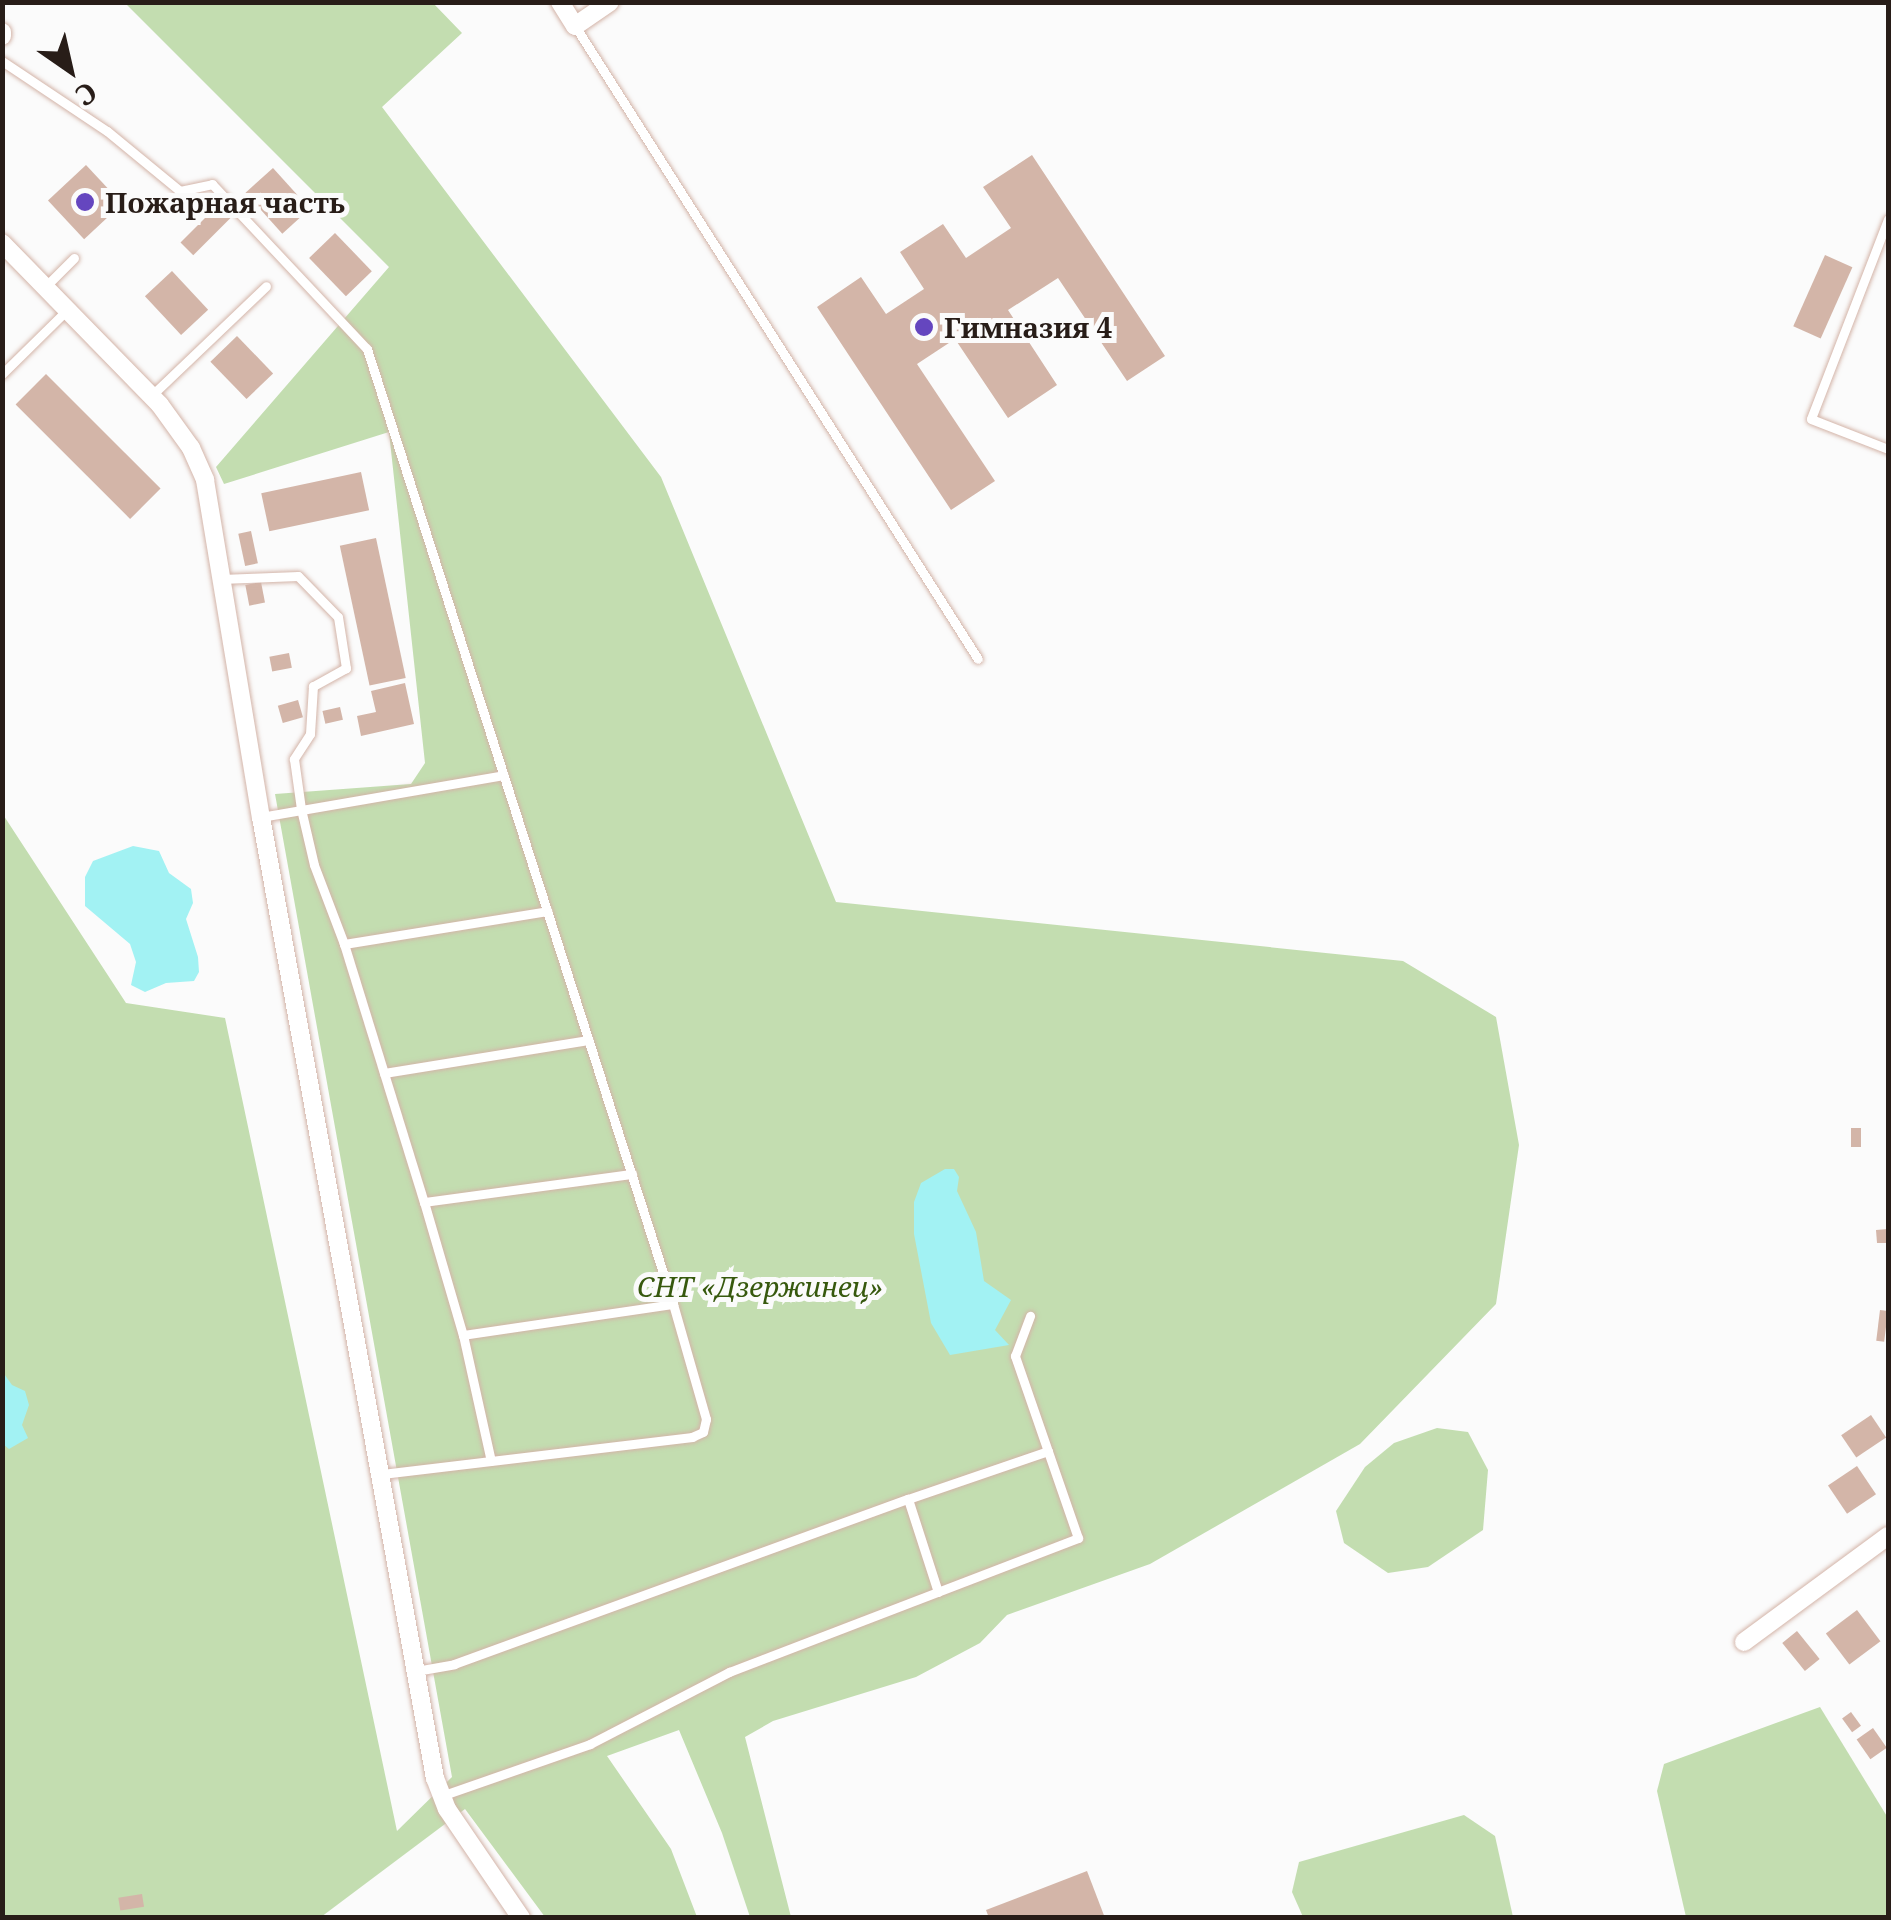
<!DOCTYPE html>
<meta charset="utf-8">
<style>
body{margin:0}
#map{position:relative;width:1891px;height:1920px;overflow:hidden;background:#fbfbfb;font-family:"Noto Serif",serif}
div>[style]{position:absolute}
.green>*{inset:0;background:#c3ddb0}
.water>*{inset:0;background:#a2f2f3}
.building>*{inset:0;background:#d3b5a8;transform-origin:0 0}
.roads{filter:drop-shadow(0 0 2px #d3b4a8) drop-shadow(0 0 2px #d3b4a8)}
.lane>*{height:9px;margin:-4.5px;padding:0 4.5px;transform-origin:4.5px;border-radius:4.5px;background:#fff}
.street>*{height:18px;margin:-9px;padding:0 9px;transform-origin:9px;border-radius:9px;background:#fff}
.dots>*{width:28px;height:28px;translate:-50% -50%;box-sizing:border-box;border:5px solid #fbfbfb;border-radius:50%}
span{translate:-50% -50%;white-space:nowrap;text-align:center;line-height:1.15;-webkit-text-stroke:10px #fbfbfb;paint-order:stroke}
.poi-label{font-size:28px;color:#281d18;font-weight:700}
.left{translate:0 -50%;text-align:left}
.park-label{font-size:28px;color:#37590e;font-style:italic}
.frame{position:absolute;inset:0;border:5px solid #281d18;pointer-events:none}
.north{position:absolute;left:20px;top:20px;width:100px;height:100px;-webkit-text-stroke:8px #fbfbfb;paint-order:stroke;rotate:146deg;font-size:28px;font-weight:700;line-height:40px;text-align:center;color:#281d18}
.north::after{content:'';display:block;margin:auto;width:35px;height:45px;background:#281d18;clip-path:polygon(50% 0,100% 100%,50% 72%,0 100%)}
</style>
<div id="map">
<div class="green">
<div style="clip-path:polygon(125px 3px,433px 3px,462px 33px,382px 107px,661px 477px,836px 902px,1403px 961px,1496px 1017px,1519px 1145px,1496px 1304px,1360px 1444px,1150px 1564px,1007px 1615px,980px 1643px,916px 1677px,773px 1721px,745px 1737px,791px 1917px,750px 1917px,722px 1833px,679px 1730px,607px 1756px,671px 1849px,697px 1917px,545px 1917px,465px 1809px,321px 1917px,3px 1917px,2px 813px,126px 1003px,225px 1018px,397px 1831px,452px 1777px,275px 794px,411px 784px,425px 763px,389px 432px,224px 484px,216px 467px,389px 267px)"></div>
<div style="clip-path:polygon(1437px 1428px,1468px 1432px,1488px 1470px,1483px 1530px,1428px 1567px,1388px 1573px,1344px 1543px,1336px 1511px,1365px 1467px,1394px 1443px)"></div>
<div style="clip-path:polygon(1820px 1707px,1888px 1818px,1888px 1917px,1686px 1917px,1657px 1791px,1664px 1764px)"></div>
<div style="clip-path:polygon(1464px 1815px,1495px 1836px,1513px 1917px,1303px 1917px,1292px 1892px,1299px 1862px)"></div>
</div>
<div class="water">
<div style="clip-path:polygon(133px 846px,159px 851px,169px 873px,191px 889px,193px 903px,186px 919px,198px 957px,199px 972px,194px 981px,166px 983px,145px 992px,131px 985px,136px 962px,130px 944px,85px 906px,85px 877px,93px 861px)"></div>
<div style="clip-path:polygon(945px 1169px,954px 1169px,959px 1177px,957px 1191px,976px 1232px,984px 1281px,1011px 1300px,995px 1330px,1009px 1345px,950px 1355px,931px 1323px,914px 1234px,914px 1202px,921px 1183px)"></div>
<div style="clip-path:polygon(2px 1371px,12px 1385px,25px 1391px,29px 1405px,22px 1425px,28px 1438px,9px 1449px,3px 1444px)"></div>
</div>
<div class="building">
<div style="clip-path:polygon(1032px 155px,1165px 356px,1127px 381px,1058px 278px,1008px 310px,1057px 385px,1008px 418px,955px 339px,917px 364px,995px 481px,951px 510px,817px 307px,861px 277px,886px 314px,924px 289px,900px 252px,943px 224px,966px 258px,1011px 228px,983px 187px)"></div>
<div style="left:86px;top:165px;width:53px;height:52px;rotate:47deg"></div>
<div style="left:273px;top:168px;width:55px;height:37px;rotate:48deg"></div>
<div style="left:218px;top:205px;width:18px;height:53px;rotate:45deg"></div>
<div style="left:335px;top:233px;width:53px;height:36px;rotate:46deg"></div>
<div style="left:1825px;top:255px;width:30px;height:78px;rotate:24deg"></div>
<div style="left:172px;top:271px;width:53px;height:37px;rotate:47deg"></div>
<div style="left:237px;top:336px;width:52px;height:37px;rotate:46deg"></div>
<div style="left:46px;top:374px;width:162px;height:43px;rotate:45deg"></div>
<div style="left:361px;top:472px;width:39px;height:102px;rotate:78deg"></div>
<div style="left:251px;top:531px;width:33px;height:13px;rotate:78deg"></div>
<div style="left:376px;top:538px;width:143px;height:37px;rotate:78deg"></div>
<div style="left:261px;top:582px;width:21px;height:16px;rotate:79deg"></div>
<div style="left:289px;top:653px;width:15px;height:20px;rotate:79deg"></div>
<div style="clip-path:polygon(405px 683px,414px 724px,361px 736px,357px 716px,376px 712px,371px 691px)"></div>
<div style="left:298px;top:700px;width:18px;height:21px;rotate:74deg"></div>
<div style="left:340px;top:707px;width:13px;height:18px;rotate:77deg"></div>
<div style="left:1851px;top:1128px;width:10px;height:19px"></div>
<div style="clip-path:polygon(1888px 1229px,1888px 1243px,1877px 1243px,1876px 1230px)"></div>
<div style="left:1880px;top:1310px;width:8px;height:31px;rotate:7deg"></div>
<div style="left:1871px;top:1415px;width:27px;height:36px;rotate:56deg"></div>
<div style="left:1857px;top:1466px;width:34px;height:35px;rotate:56deg"></div>
<div style="left:1857px;top:1610px;width:39px;height:39px;rotate:53deg"></div>
<div style="left:1797px;top:1631px;width:36px;height:19px;rotate:51deg"></div>
<div style="left:1851px;top:1712px;width:17px;height:11px;rotate:54deg"></div>
<div style="left:1873px;top:1728px;width:24px;height:20px;rotate:55deg"></div>
<div style="clip-path:polygon(1087px 1871px,1105px 1918px,989px 1918px,986px 1910px)"></div>
<div style="left:142px;top:1894px;width:13px;height:24px;rotate:81deg"></div>
</div>
<div class="roads">
<div class="lane">
<div style="left:575px;top:26px;width:750px;rotate:57.52deg"></div>
<div style="left:2px;top:61px;width:126px;rotate:33.7deg"></div>
<div style="left:107px;top:131px;width:94px;rotate:39.4deg"></div>
<div style="left:180px;top:191px;width:33px;rotate:-12deg"></div>
<div style="left:212px;top:184px;width:226px;rotate:46.8deg"></div>
<div style="left:367px;top:349px;width:1003px;rotate:72.23deg"></div>
<div style="left:673px;top:1304px;width:120px;rotate:74deg"></div>
<div style="left:706px;top:1419px;width:13px;rotate:103deg"></div>
<div style="left:703px;top:1432px;width:12px;rotate:156deg"></div>
<div style="left:692px;top:1437px;width:314px;rotate:173.2deg"></div>
<div style="left:1888px;top:219px;width:214px;rotate:111.1deg"></div>
<div style="left:1811px;top:419px;width:83px;rotate:21.3deg"></div>
<div style="left:45px;top:287px;width:41px;rotate:-45deg"></div>
<div style="left:2px;top:374px;width:91px;rotate:-44.6deg"></div>
<div style="left:151px;top:396px;width:159px;rotate:-43.7deg"></div>
<div style="left:221px;top:579px;width:77px;rotate:-2.2deg"></div>
<div style="left:298px;top:576px;width:57px;rotate:45.7deg"></div>
<div style="left:338px;top:617px;width:52px;rotate:81.1deg"></div>
<div style="left:346px;top:668px;width:38px;rotate:151deg"></div>
<div style="left:313px;top:686px;width:48px;rotate:93.6deg"></div>
<div style="left:310px;top:734px;width:30px;rotate:123deg"></div>
<div style="left:294px;top:759px;width:50px;rotate:82deg"></div>
<div style="left:301px;top:809px;width:57px;rotate:76.9deg"></div>
<div style="left:314px;top:865px;width:85px;rotate:69.2deg"></div>
<div style="left:344px;top:944px;width:270px;rotate:72.8deg"></div>
<div style="left:424px;top:1202px;width:139px;rotate:73.7deg"></div>
<div style="left:463px;top:1335px;width:129px;rotate:77.5deg"></div>
<div style="left:261px;top:817px;width:246px;rotate:-9.8deg"></div>
<div style="left:344px;top:944px;width:206px;rotate:-9.2deg"></div>
<div style="left:384px;top:1073px;width:207px;rotate:-9.2deg"></div>
<div style="left:424px;top:1202px;width:210px;rotate:-7.7deg"></div>
<div style="left:463px;top:1335px;width:212px;rotate:-8.4deg"></div>
<div style="left:938px;top:1592px;width:98px;rotate:-107.9deg"></div>
<div style="left:908px;top:1499px;width:148px;rotate:-18.9deg"></div>
<div style="left:416px;top:1671px;width:39px;rotate:-10deg"></div>
<div style="left:454px;top:1664px;width:483px;rotate:-20deg"></div>
<div style="left:441px;top:1796px;width:158px;rotate:-19.2deg"></div>
<div style="left:590px;top:1744px;width:157px;rotate:-27.4deg"></div>
<div style="left:729px;top:1672px;width:374px;rotate:-21deg"></div>
<div style="left:1078px;top:1538px;width:193px;rotate:-109.1deg"></div>
<div style="left:1015px;top:1356px;width:43px;rotate:-69.4deg"></div>
</div>
<div class="street">
<div style="left:560px;top:2px;width:28px;rotate:58deg"></div>
<div style="left:575px;top:26px;width:42px;rotate:-34.4deg"></div>
<div style="left:2px;top:32px;width:4px;rotate:90deg"></div>
<div style="left:2px;top:243px;width:226px;rotate:45.7deg"></div>
<div style="left:160px;top:405px;width:53px;rotate:54.2deg"></div>
<div style="left:191px;top:448px;width:35px;rotate:66deg"></div>
<div style="left:205px;top:480px;width:342px;rotate:80.6deg"></div>
<div style="left:261px;top:817px;width:977px;rotate:79.74deg"></div>
<div style="left:435px;top:1778px;width:33px;rotate:69deg"></div>
<div style="left:447px;top:1809px;width:132px;rotate:55.8deg"></div>
<div style="left:1744px;top:1642px;width:179px;rotate:-36.4deg"></div>
</div>
</div>
<div class="dots">
<div style="left:85px;top:202px;background:#6546bf"></div>
<div style="left:924px;top:327px;background:#6546bf"></div>
</div>
<div class="poi-label">
<span class="left" style="left:105px;top:202px">Пожарная часть</span>
<span class="left" style="left:944px;top:327px">Гимназия 4</span>
</div>
<div class="park-label">
<span style="left:760px;top:1286px">СНТ «Дзержинец»</span>
</div>
<div class="frame"></div>
<div class="north">С</div>
</div>
